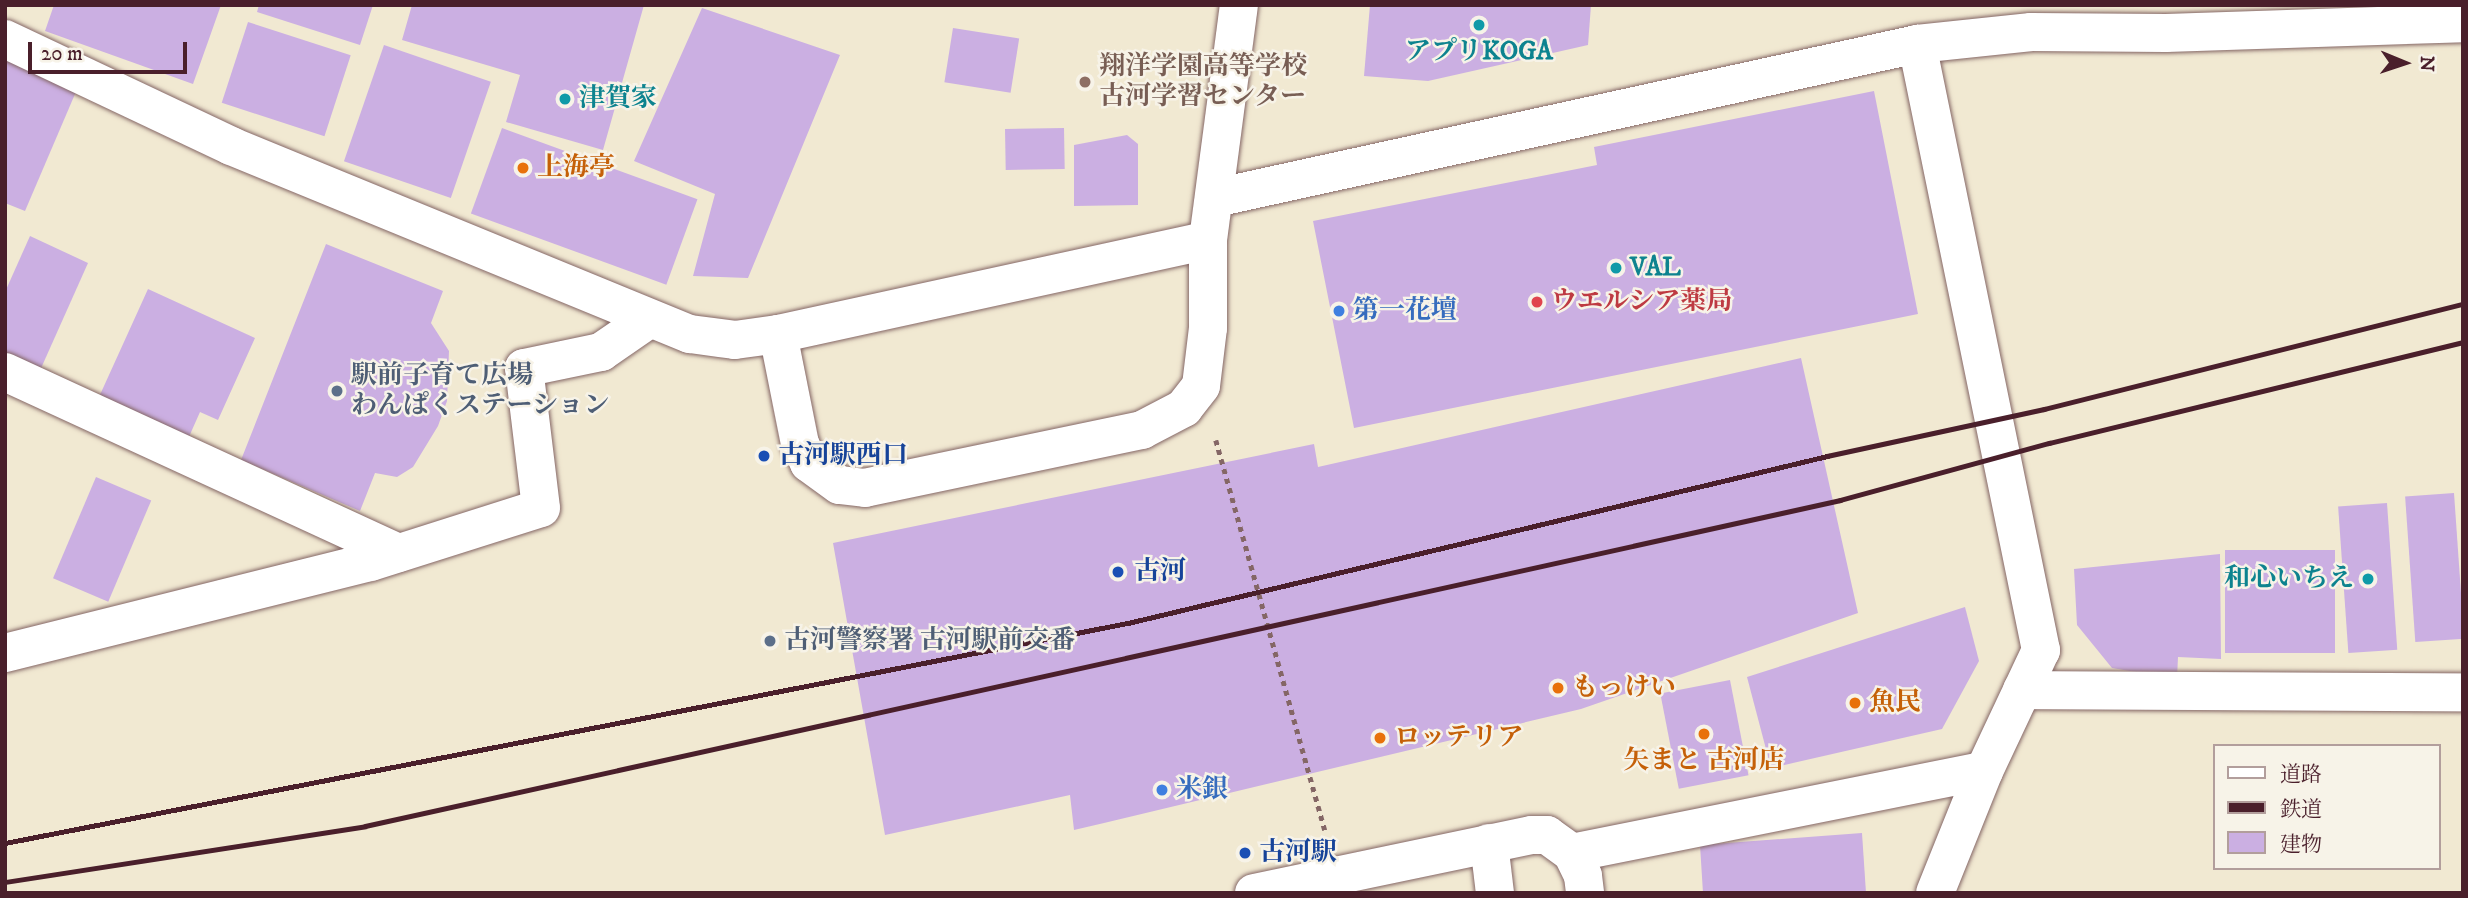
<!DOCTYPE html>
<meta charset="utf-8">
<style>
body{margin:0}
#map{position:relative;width:2468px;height:898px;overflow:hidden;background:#f1e9d2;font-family:"IM FELL DW Pica","Noto Serif JP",serif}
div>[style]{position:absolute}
.building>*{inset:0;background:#cbafe2;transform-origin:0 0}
.path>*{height:4.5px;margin-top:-2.25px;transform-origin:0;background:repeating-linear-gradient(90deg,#846665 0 5px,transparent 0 10px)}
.roads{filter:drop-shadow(0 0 2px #846665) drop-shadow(0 0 2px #846665)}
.minor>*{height:38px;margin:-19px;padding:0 19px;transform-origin:19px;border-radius:19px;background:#fff}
.major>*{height:38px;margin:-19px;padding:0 19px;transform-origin:19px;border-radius:19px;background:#fff}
.rail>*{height:5px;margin:-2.5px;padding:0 2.5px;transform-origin:2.5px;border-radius:2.5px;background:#4a1f2b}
.dots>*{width:19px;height:19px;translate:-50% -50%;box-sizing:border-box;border:4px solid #f7f3e8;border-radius:50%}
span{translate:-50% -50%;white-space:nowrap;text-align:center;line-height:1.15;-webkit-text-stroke:5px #f7f3e8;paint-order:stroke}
.culture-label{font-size:26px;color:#0d838f;font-weight:700}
.left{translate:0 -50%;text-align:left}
.right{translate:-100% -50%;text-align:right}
.education-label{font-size:26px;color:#785e54;font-weight:700}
.food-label{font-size:26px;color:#c56008;font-weight:700}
.health-label{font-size:26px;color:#be3a42;font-weight:700}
.shop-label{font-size:26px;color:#366cbe;font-weight:700}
.service-label{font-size:26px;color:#4e5e75;font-weight:700}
.transit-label{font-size:26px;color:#164399;font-weight:700}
.frame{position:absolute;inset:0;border:7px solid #4a1f2b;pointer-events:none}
.legend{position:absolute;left:2213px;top:744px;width:228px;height:126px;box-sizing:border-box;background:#f7f3e8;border:2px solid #b29e9c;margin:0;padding:9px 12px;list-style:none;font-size:21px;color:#4a1f2b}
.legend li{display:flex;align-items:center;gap:14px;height:35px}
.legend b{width:35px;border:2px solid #b29e9c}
.north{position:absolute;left:2370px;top:28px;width:70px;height:70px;-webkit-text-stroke:5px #f7f3e8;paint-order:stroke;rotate:92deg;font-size:19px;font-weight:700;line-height:28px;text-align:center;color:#4a1f2b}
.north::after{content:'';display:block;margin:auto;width:24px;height:32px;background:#4a1f2b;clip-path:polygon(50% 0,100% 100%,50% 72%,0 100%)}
.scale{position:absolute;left:28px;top:42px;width:159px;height:32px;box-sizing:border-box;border:4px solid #4a1f2b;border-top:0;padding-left:9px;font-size:21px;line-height:24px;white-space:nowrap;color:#4a1f2b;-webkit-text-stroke:5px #f7f3e8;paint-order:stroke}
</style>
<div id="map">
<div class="building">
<div style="clip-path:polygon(54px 5px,221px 5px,193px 84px,45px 31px)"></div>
<div style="clip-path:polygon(259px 5px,373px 5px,360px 45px,257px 12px)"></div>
<div style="clip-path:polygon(412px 5px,644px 5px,603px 150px,506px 122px,520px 75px,402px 40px)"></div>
<div style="clip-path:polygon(1370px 5px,1591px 5px,1588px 45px,1428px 81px,1364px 76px)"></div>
<div style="clip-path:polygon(702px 8px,840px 55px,748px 278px,693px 276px,715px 194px,634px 161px)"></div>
<div style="left:248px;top:22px;width:108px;height:85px;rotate:18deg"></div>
<div style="left:953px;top:28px;width:67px;height:55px;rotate:9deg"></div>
<div style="left:384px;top:45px;width:113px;height:123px;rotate:19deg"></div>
<div style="clip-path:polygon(5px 56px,78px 87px,25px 211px,5px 203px)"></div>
<div style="clip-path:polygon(1874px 91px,1918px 314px,1354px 428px,1313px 221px,1597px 165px,1594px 147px)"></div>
<div style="left:502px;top:128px;width:208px;height:91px;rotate:20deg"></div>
<div style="left:1064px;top:128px;width:41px;height:59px;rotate:89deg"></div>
<div style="clip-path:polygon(1127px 135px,1138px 144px,1138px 205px,1074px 206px,1074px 145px)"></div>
<div style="clip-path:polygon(30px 236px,88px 263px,38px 375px,5px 360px,5px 292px)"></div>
<div style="clip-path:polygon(326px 244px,443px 291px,431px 323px,449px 351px,447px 401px,438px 426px,413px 467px,397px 477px,375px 473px,360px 511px,241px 460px)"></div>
<div style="clip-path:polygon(148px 289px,255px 338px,218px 420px,200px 412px,188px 439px,99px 397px)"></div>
<div style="clip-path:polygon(1801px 358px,1858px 613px,1581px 709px,1104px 823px,1074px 830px,1070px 795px,885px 835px,833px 543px,1314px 444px,1318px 467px)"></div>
<div style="left:96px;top:477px;width:60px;height:110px;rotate:23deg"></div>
<div style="left:2454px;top:493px;width:146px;height:49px;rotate:86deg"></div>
<div style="left:2387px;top:503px;width:147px;height:49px;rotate:86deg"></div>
<div style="left:2335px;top:550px;width:103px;height:110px;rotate:90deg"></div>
<div style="clip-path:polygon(2220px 554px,2221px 659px,2178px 657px,2177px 679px,2112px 668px,2077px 625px,2074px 569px)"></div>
<div style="clip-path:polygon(1965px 607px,1979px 661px,1942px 729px,1771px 768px,1747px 677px)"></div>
<div style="left:1730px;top:680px;width:97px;height:71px;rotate:79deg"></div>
<div style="clip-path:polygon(1862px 833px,1866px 893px,1703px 893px,1700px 845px)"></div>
</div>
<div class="path">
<div style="left:1216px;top:440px;width:405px;rotate:74.4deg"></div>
</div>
<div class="roads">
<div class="minor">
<div style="left:5px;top:39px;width:250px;rotate:25.3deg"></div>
<div style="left:231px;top:146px;width:496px;rotate:22.3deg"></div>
<div style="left:690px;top:334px;width:45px;rotate:7.6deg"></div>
<div style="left:735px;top:340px;width:43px;rotate:-7.9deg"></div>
<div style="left:778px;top:334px;width:440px;rotate:-12.3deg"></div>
<div style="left:1208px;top:240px;width:88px;rotate:90deg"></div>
<div style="left:1208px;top:328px;width:58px;rotate:96.9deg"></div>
<div style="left:1201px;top:386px;width:28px;rotate:128deg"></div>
<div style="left:1184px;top:408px;width:47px;rotate:152.4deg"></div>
<div style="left:1142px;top:430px;width:283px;rotate:168.2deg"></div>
<div style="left:865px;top:488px;width:26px;rotate:-173deg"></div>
<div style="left:839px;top:485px;width:37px;rotate:-144deg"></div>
<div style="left:809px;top:463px;width:21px;rotate:-115deg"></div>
<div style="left:800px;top:444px;width:112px;rotate:-101.3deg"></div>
<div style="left:1917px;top:44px;width:619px;rotate:78.44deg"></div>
<div style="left:2041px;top:650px;width:134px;rotate:115.2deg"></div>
<div style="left:1984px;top:771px;width:131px;rotate:111.9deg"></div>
<div style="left:1215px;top:198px;width:719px;rotate:-12.37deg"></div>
<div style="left:1917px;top:44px;width:115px;rotate:-6deg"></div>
<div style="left:2031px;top:32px;width:135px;rotate:0.4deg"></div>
<div style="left:2166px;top:33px;width:297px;rotate:-1.9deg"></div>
<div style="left:5px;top:372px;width:433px;rotate:24.7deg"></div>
<div style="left:5px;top:653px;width:377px;rotate:-14deg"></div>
<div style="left:371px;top:562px;width:178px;rotate:-17.6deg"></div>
<div style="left:541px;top:508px;width:141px;rotate:-96.9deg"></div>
<div style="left:524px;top:368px;width:79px;rotate:-11.7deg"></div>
<div style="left:601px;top:352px;width:58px;rotate:-34.5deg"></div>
<div style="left:2022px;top:690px;width:441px;rotate:0.3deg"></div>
<div style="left:1489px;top:843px;width:50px;rotate:83.2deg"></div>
<div style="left:1572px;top:853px;width:420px;rotate:-11.3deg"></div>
<div style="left:1254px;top:893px;width:284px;rotate:-11.8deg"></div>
<div style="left:1532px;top:835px;width:15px"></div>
<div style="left:1547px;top:835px;width:31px;rotate:36deg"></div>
<div style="left:1572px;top:853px;width:25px;rotate:64deg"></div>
<div style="left:1583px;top:876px;width:17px;rotate:83deg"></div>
</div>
<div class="major">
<div style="left:1208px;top:240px;width:237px;rotate:-82.5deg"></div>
</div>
</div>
<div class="rail">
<div style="left:5px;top:843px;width:1148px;rotate:-11.09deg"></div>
<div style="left:1132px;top:622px;width:715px;rotate:-13.43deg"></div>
<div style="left:1827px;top:456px;width:222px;rotate:-12.2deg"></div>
<div style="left:2044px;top:409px;width:432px;rotate:-14.1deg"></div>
<div style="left:5px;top:882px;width:364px;rotate:-8.8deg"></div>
<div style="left:365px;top:826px;width:1511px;rotate:-12.46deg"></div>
<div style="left:1840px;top:500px;width:217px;rotate:-15.3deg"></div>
<div style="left:2049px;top:443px;width:426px;rotate:-13.7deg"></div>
</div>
<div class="dots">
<div style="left:1479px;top:25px;background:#0f9aa8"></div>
<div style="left:1085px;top:82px;background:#8d6e63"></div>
<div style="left:565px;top:99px;background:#0f9aa8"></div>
<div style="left:523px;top:168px;background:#e8710a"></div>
<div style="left:1616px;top:268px;background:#0f9aa8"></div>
<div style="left:1537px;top:302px;background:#e0444e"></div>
<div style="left:1339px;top:311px;background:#3f7fe0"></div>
<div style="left:337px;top:391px;background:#5c6f8a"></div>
<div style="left:764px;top:456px;background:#1a4fb4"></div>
<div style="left:1118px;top:572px;background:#1a4fb4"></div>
<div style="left:2368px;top:579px;background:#0f9aa8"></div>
<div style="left:770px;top:641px;background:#5c6f8a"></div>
<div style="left:1558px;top:688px;background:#e8710a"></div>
<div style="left:1855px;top:703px;background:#e8710a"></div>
<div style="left:1704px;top:734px;background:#e8710a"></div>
<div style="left:1380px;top:738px;background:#e8710a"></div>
<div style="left:1162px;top:790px;background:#3f7fe0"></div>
<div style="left:1245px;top:853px;background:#1a4fb4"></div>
</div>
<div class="culture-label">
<span style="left:1479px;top:52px">アプリKOGA</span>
<span class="left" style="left:579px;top:99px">津賀家</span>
<span class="left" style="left:1630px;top:268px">VAL</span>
<span class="right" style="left:2354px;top:579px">和心いちえ</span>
</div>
<div class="education-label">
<span class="left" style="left:1099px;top:82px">翔洋学園高等学校<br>古河学習センター</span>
</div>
<div class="food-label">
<span class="left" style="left:537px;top:168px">上海亭</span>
<span class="left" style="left:1572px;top:688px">もっけい</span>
<span class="left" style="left:1869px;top:703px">魚民</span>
<span class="left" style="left:1394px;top:738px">ロッテリア</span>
<span style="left:1704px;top:761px">矢まと 古河店</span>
</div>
<div class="health-label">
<span class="left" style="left:1551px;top:302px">ウエルシア薬局</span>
</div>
<div class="shop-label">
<span class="left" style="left:1353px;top:311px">第一花壇</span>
<span class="left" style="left:1176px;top:790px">米銀</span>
</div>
<div class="service-label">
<span class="left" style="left:351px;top:391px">駅前子育て広場<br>わんぱくステーション</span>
<span class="left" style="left:784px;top:641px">古河警察署 古河駅前交番</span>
</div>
<div class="transit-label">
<span class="left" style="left:778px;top:456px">古河駅西口</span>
<span class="left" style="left:1134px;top:572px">古河</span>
<span class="left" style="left:1259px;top:853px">古河駅</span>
</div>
<div class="frame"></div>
<ul class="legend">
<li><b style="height:9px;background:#fff"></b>道路</li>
<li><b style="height:9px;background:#4a1f2b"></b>鉄道</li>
<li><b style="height:19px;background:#cbafe2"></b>建物</li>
</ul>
<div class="north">N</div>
<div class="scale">20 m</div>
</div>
